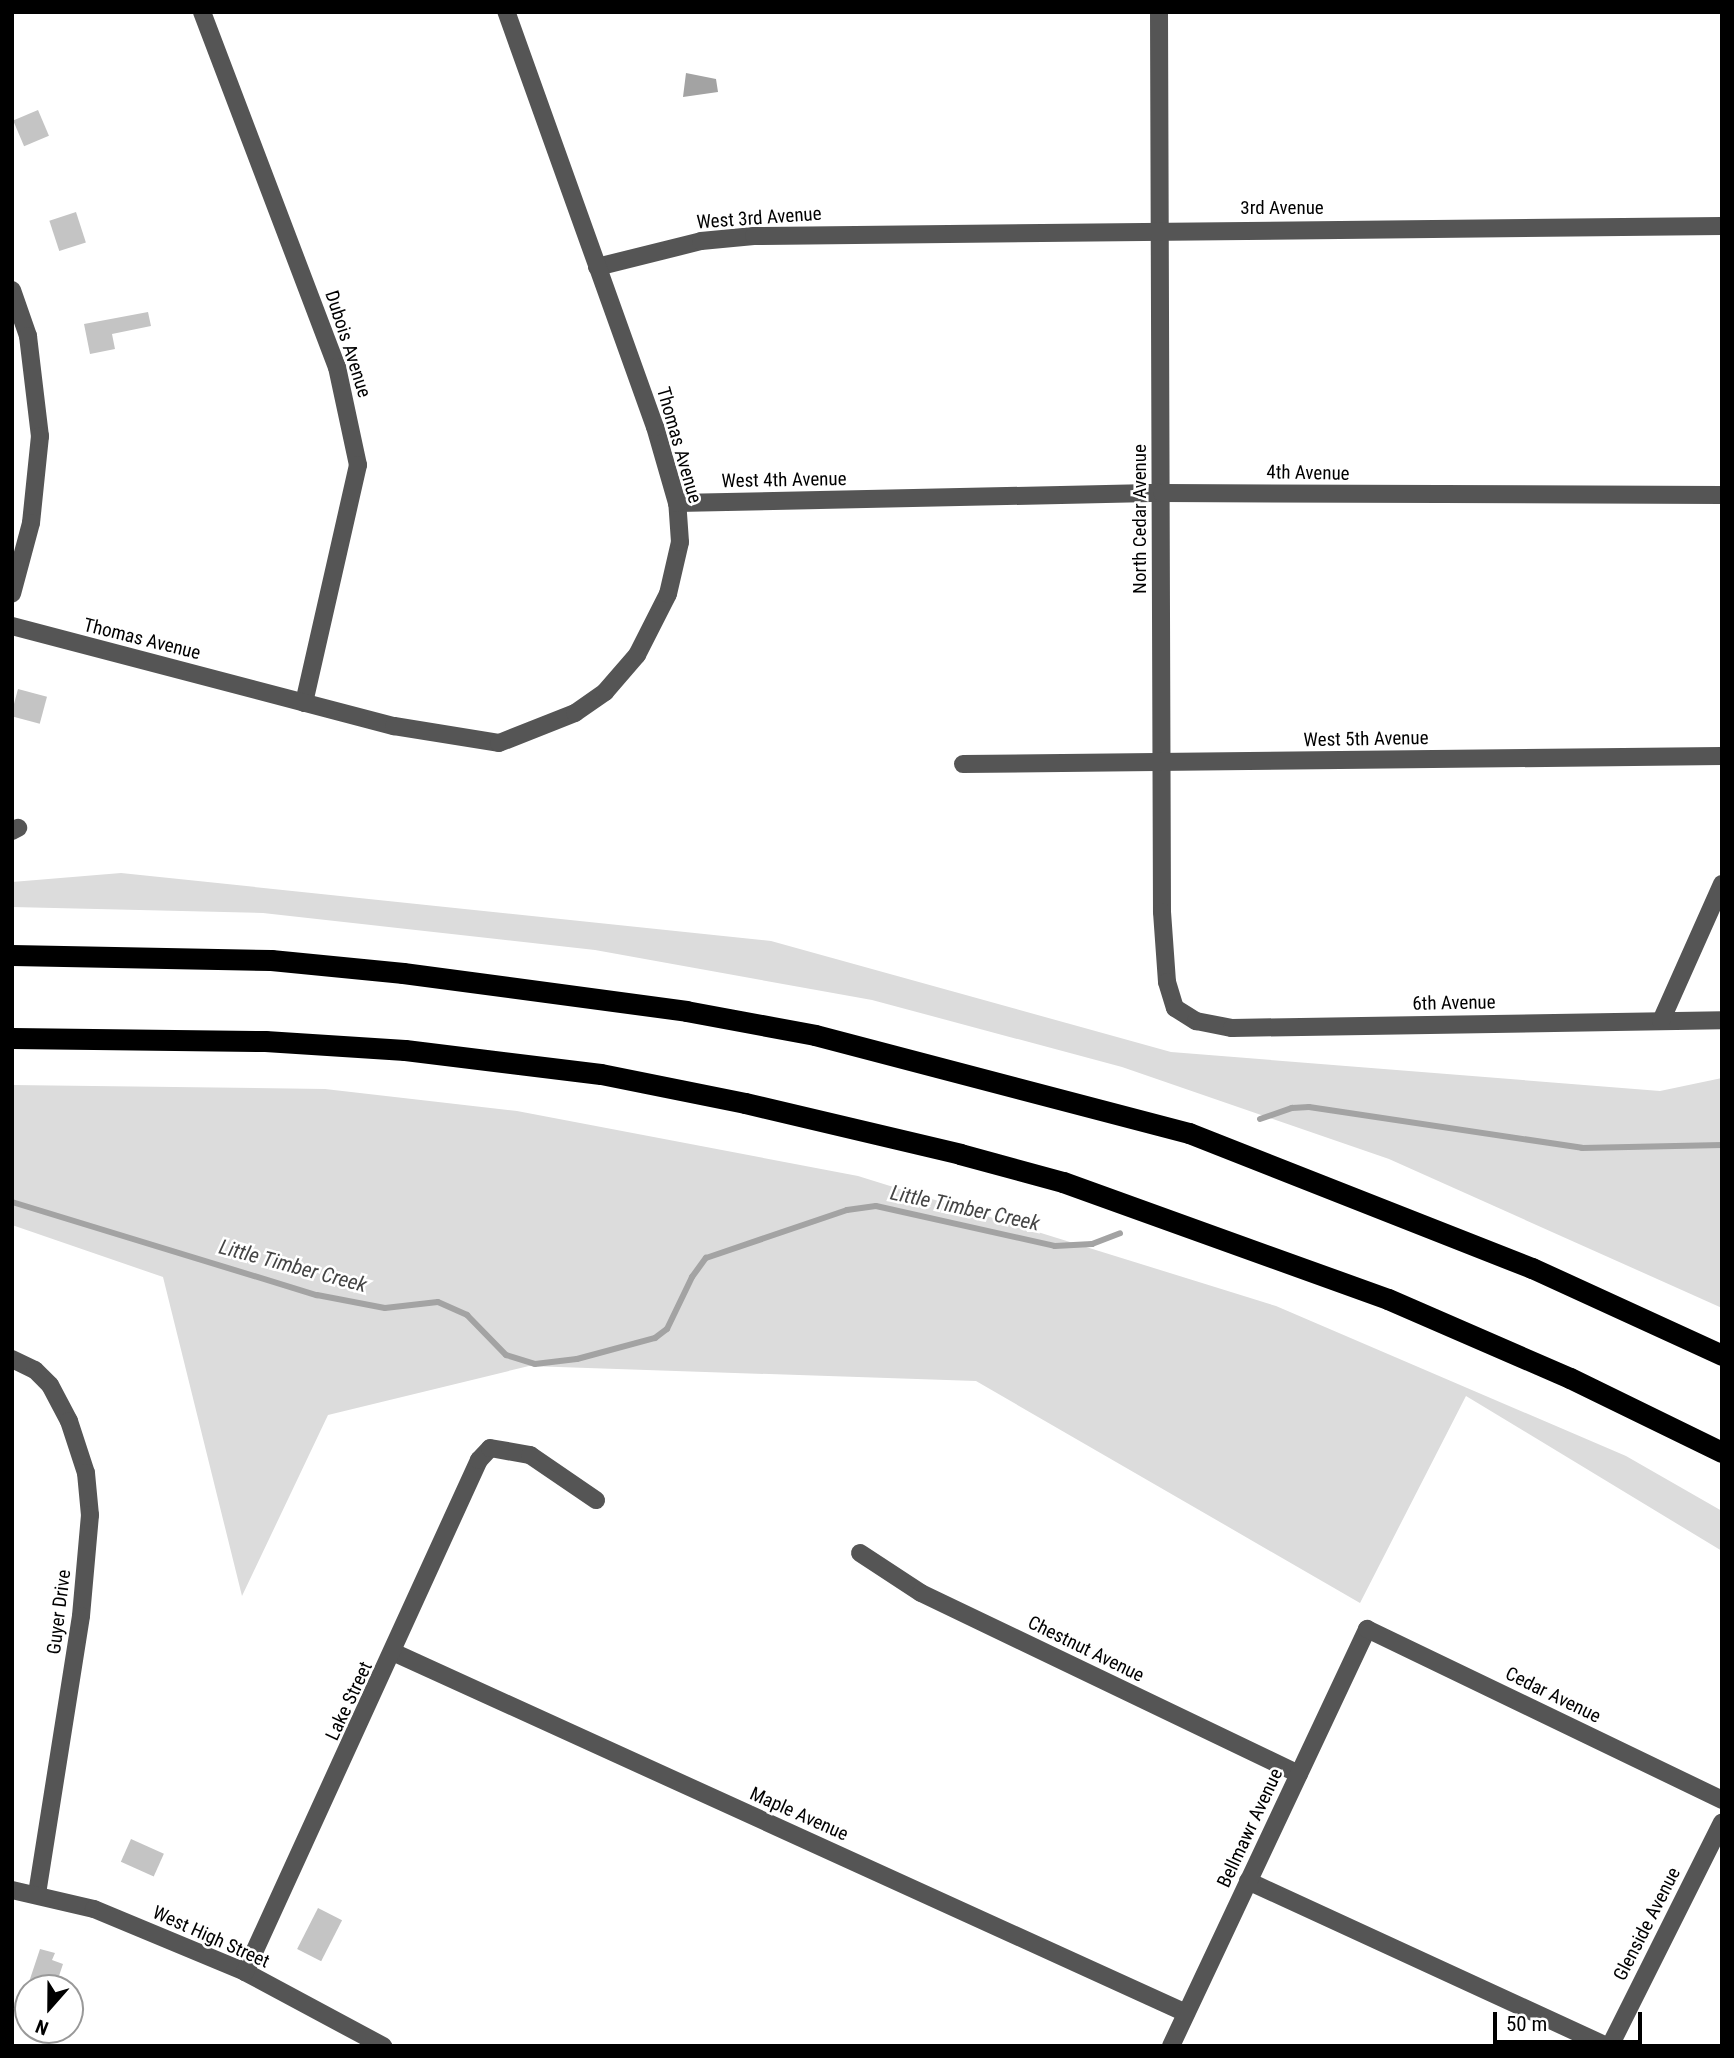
<!DOCTYPE html>
<style>
body{margin:0}
#map{position:relative;width:1734px;height:2058px;overflow:hidden;background:#fff;font-family:"Roboto Condensed",sans-serif}
div>[style]{position:absolute}
.green>*{inset:0;background:#dcdcdc}
.water>*{inset:0;background:#a3a3a3}
.stream>*{height:6px;margin:-3px;padding:0 3px;transform-origin:3px;border-radius:3px;background:#a3a3a3}
.building>*{inset:0;background:#c4c4c4;transform-origin:0 0}
.minor>*{height:18px;margin:-9px;padding:0 9px;transform-origin:9px;border-radius:9px;background:#555}
.highway>*{height:21px;margin:-10.5px;padding:0 10.5px;transform-origin:10.5px;border-radius:10.5px;background:#000}
span{translate:-50% -50%;white-space:nowrap;text-align:center;line-height:1.15;-webkit-text-stroke:5px #fff;paint-order:stroke}
.street-label{font-size:19px;color:#000}
.water-label{font-size:21px;color:#444;font-style:italic}
.frame{position:absolute;inset:0;border:14px solid #000;pointer-events:none}
.north{position:absolute;left:14px;top:1974px;width:70px;height:70px;box-sizing:border-box;background:#fff;border:2px solid #999;border-radius:50%;rotate:201deg;font-size:19px;font-weight:700;line-height:28px;text-align:center;color:#000}
.north::after{content:'';display:block;margin:auto;width:24px;height:32px;background:#000;clip-path:polygon(50% 0,100% 100%,50% 72%,0 100%)}
.scale{position:absolute;left:1493px;top:2012px;width:149px;height:32px;box-sizing:border-box;border:4px solid #000;border-top:0;padding-left:9px;font-size:21px;line-height:24px;white-space:nowrap;color:#000;-webkit-text-stroke:5px #fff;paint-order:stroke}
</style>
<div id="map">
<div class="green">
<div style="clip-path:polygon(121px 873px,771px 941px,1171px 1052px,1660px 1091px,1722px 1078px,1722px 1308px,1389px 1159px,1122px 1067px,872px 1000px,595px 950px,263px 913px,12px 907px,12px 882px)"></div>
<div style="clip-path:polygon(12px 1085px,325px 1089px,517px 1111px,858px 1176px,1276px 1306px,1626px 1456px,1722px 1511px,1722px 1551px,1466px 1396px,1360px 1603px,976px 1381px,529px 1366px,328px 1415px,242px 1596px,163px 1277px,12px 1225px)"></div>
</div>
<div class="water">
<div style="clip-path:polygon(686px 73px,716px 79px,718px 92px,683px 97px)"></div>
</div>
<div class="stream">
<div style="left:1260px;top:1119px;width:34px;rotate:-19deg"></div>
<div style="left:1292px;top:1108px;width:17px;rotate:-3deg"></div>
<div style="left:1309px;top:1107px;width:276px;rotate:8.5deg"></div>
<div style="left:1582px;top:1148px;width:140px;rotate:-1.2deg"></div>
<div style="left:12px;top:1202px;width:319px;rotate:17deg"></div>
<div style="left:317px;top:1295px;width:69px;rotate:10.8deg"></div>
<div style="left:385px;top:1308px;width:53px;rotate:-6.5deg"></div>
<div style="left:438px;top:1302px;width:32px;rotate:24deg"></div>
<div style="left:467px;top:1315px;width:56px;rotate:45.7deg"></div>
<div style="left:506px;top:1355px;width:30px;rotate:17deg"></div>
<div style="left:535px;top:1364px;width:42px;rotate:-6.8deg"></div>
<div style="left:577px;top:1359px;width:81px;rotate:-15.1deg"></div>
<div style="left:655px;top:1338px;width:15px;rotate:-37deg"></div>
<div style="left:667px;top:1329px;width:58px;rotate:-64.3deg"></div>
<div style="left:692px;top:1277px;width:24px;rotate:-54deg"></div>
<div style="left:706px;top:1258px;width:149px;rotate:-18.8deg"></div>
<div style="left:847px;top:1210px;width:29px;rotate:-8deg"></div>
<div style="left:876px;top:1206px;width:183px;rotate:12.6deg"></div>
<div style="left:1055px;top:1246px;width:37px;rotate:-3deg"></div>
<div style="left:1092px;top:1244px;width:30px;rotate:-21deg"></div>
</div>
<div class="building">
<div style="left:38px;top:110px;width:28px;height:27px;rotate:67deg"></div>
<div style="left:76px;top:212px;width:32px;height:28px;rotate:72deg"></div>
<div style="clip-path:polygon(148px 312px,151px 326px,112px 334px,115px 349px,90px 354px,84px 324px)"></div>
<div style="left:18px;top:689px;width:30px;height:28px;rotate:15deg"></div>
<div style="left:131px;top:1839px;width:36px;height:25px;rotate:24deg"></div>
<div style="left:318px;top:1908px;width:27px;height:46px;rotate:27deg"></div>
<div style="clip-path:polygon(40px 1949px,55px 1953px,52px 1960px,63px 1964px,55px 1988px,27px 1988px)"></div>
</div>
<div class="minor">
<div style="left:202px;top:12px;width:380px;rotate:69.2deg"></div>
<div style="left:337px;top:367px;width:100px;rotate:77.9deg"></div>
<div style="left:358px;top:465px;width:244px;rotate:102.8deg"></div>
<div style="left:1159px;top:12px;width:900px;rotate:89.81deg"></div>
<div style="left:1162px;top:912px;width:70px;rotate:85.9deg"></div>
<div style="left:1167px;top:982px;width:27px;rotate:73deg"></div>
<div style="left:1175px;top:1008px;width:25px;rotate:32deg"></div>
<div style="left:1196px;top:1021px;width:37px;rotate:11deg"></div>
<div style="left:1232px;top:1028px;width:490px;rotate:-0.9deg"></div>
<div style="left:597px;top:267px;width:107px;rotate:-14deg"></div>
<div style="left:701px;top:241px;width:53px;rotate:-5.4deg"></div>
<div style="left:754px;top:236px;width:968px;rotate:-0.59deg"></div>
<div style="left:12px;top:290px;width:49px;rotate:70.8deg"></div>
<div style="left:28px;top:336px;width:101px;rotate:83.2deg"></div>
<div style="left:40px;top:436px;width:87px;rotate:95.9deg"></div>
<div style="left:31px;top:523px;width:73px;rotate:105deg"></div>
<div style="left:677px;top:503px;width:485px;rotate:-1.2deg"></div>
<div style="left:1162px;top:493px;width:560px;rotate:0.2deg"></div>
<div style="left:12px;top:626px;width:395px;rotate:14.7deg"></div>
<div style="left:394px;top:726px;width:106px;rotate:9.2deg"></div>
<div style="left:499px;top:743px;width:82px;rotate:-21.5deg"></div>
<div style="left:575px;top:713px;width:37px;rotate:-35deg"></div>
<div style="left:605px;top:692px;width:49px;rotate:-49.1deg"></div>
<div style="left:637px;top:655px;width:68px;rotate:-63.1deg"></div>
<div style="left:668px;top:594px;width:53px;rotate:-77deg"></div>
<div style="left:680px;top:542px;width:39px;rotate:-94deg"></div>
<div style="left:677px;top:503px;width:79px;rotate:-106.1deg"></div>
<div style="left:655px;top:427px;width:441px;rotate:-109.7deg"></div>
<div style="left:963px;top:764px;width:759px;rotate:-0.6deg"></div>
<div style="left:12px;top:831px;width:7px;rotate:-27deg"></div>
<div style="left:1661px;top:1021px;width:150px;rotate:-66deg"></div>
<div style="left:12px;top:1359px;width:25px;rotate:26deg"></div>
<div style="left:35px;top:1370px;width:21px;rotate:45deg"></div>
<div style="left:50px;top:1385px;width:41px;rotate:62.2deg"></div>
<div style="left:69px;top:1421px;width:55px;rotate:71.9deg"></div>
<div style="left:86px;top:1473px;width:42px;rotate:84.6deg"></div>
<div style="left:90px;top:1515px;width:101px;rotate:95.1deg"></div>
<div style="left:81px;top:1616px;width:282px;rotate:99deg"></div>
<div style="left:860px;top:1553px;width:73px;rotate:33.3deg"></div>
<div style="left:921px;top:1593px;width:419px;rotate:25.6deg"></div>
<div style="left:395px;top:1653px;width:869px;rotate:24.47deg"></div>
<div style="left:1248px;top:1881px;width:395px;rotate:24.7deg"></div>
<div style="left:12px;top:1890px;width:84px;rotate:13deg"></div>
<div style="left:94px;top:1909px;width:164px;rotate:22.6deg"></div>
<div style="left:245px;top:1972px;width:157px;rotate:28.2deg"></div>
<div style="left:245px;top:1972px;width:563px;rotate:-65.44deg"></div>
<div style="left:479px;top:1460px;width:16px;rotate:-47deg"></div>
<div style="left:490px;top:1448px;width:41px;rotate:9.9deg"></div>
<div style="left:530px;top:1455px;width:80px;rotate:34.3deg"></div>
<div style="left:1171px;top:2046px;width:461px;rotate:-64.8deg"></div>
<div style="left:1367px;top:1629px;width:394px;rotate:25.7deg"></div>
<div style="left:1610px;top:2046px;width:250px;rotate:-63.4deg"></div>
</div>
<div class="highway">
<div style="left:12px;top:955px;width:259px;rotate:1.1deg"></div>
<div style="left:271px;top:960px;width:133px;rotate:5.6deg"></div>
<div style="left:403px;top:973px;width:286px;rotate:7.6deg"></div>
<div style="left:686px;top:1011px;width:131px;rotate:10.5deg"></div>
<div style="left:815px;top:1035px;width:387px;rotate:14.7deg"></div>
<div style="left:1189px;top:1133px;width:369px;rotate:21.5deg"></div>
<div style="left:1532px;top:1268px;width:209px;rotate:24.6deg"></div>
<div style="left:12px;top:1038px;width:253px;rotate:0.7deg"></div>
<div style="left:265px;top:1041px;width:140px;rotate:3.7deg"></div>
<div style="left:405px;top:1050px;width:197px;rotate:7deg"></div>
<div style="left:601px;top:1074px;width:147px;rotate:11.4deg"></div>
<div style="left:745px;top:1103px;width:221px;rotate:13.3deg"></div>
<div style="left:960px;top:1154px;width:107px;rotate:15.2deg"></div>
<div style="left:1063px;top:1182px;width:345px;rotate:19.8deg"></div>
<div style="left:1388px;top:1299px;width:198px;rotate:23.5deg"></div>
<div style="left:1570px;top:1378px;width:169px;rotate:26deg"></div>
</div>
<div class="street-label">
<span style="left:1282px;top:208px">3rd Avenue</span>
<span style="left:759px;top:218px;rotate:-4deg">West 3rd Avenue</span>
<span style="left:348px;top:344px;rotate:72deg">Dubois Avenue</span>
<span style="left:679px;top:445px;rotate:74deg">Thomas Avenue</span>
<span style="left:1308px;top:473px;rotate:1deg">4th Avenue</span>
<span style="left:784px;top:480px;rotate:-1deg">West 4th Avenue</span>
<span style="left:1140px;top:519px;rotate:-90deg">North Cedar Avenue</span>
<span style="left:142px;top:639px;rotate:14deg">Thomas Avenue</span>
<span style="left:1366px;top:739px;rotate:-1deg">West 5th Avenue</span>
<span style="left:1454px;top:1003px;rotate:-1deg">6th Avenue</span>
<span style="left:59px;top:1612px;rotate:-83deg">Guyer Drive</span>
<span style="left:1086px;top:1649px;rotate:26deg">Chestnut Avenue</span>
<span style="left:1553px;top:1695px;rotate:26deg">Cedar Avenue</span>
<span style="left:349px;top:1701px;rotate:-65deg">Lake Street</span>
<span style="left:799px;top:1814px;rotate:24deg">Maple Avenue</span>
<span style="left:1250px;top:1828px;rotate:-65deg">Bellmawr Avenue</span>
<span style="left:1647px;top:1924px;rotate:-63deg">Glenside Avenue</span>
<span style="left:211px;top:1937px;rotate:24deg">West High Street</span>
</div>
<div class="water-label">
<span style="left:965px;top:1208px;rotate:12deg">Little Timber Creek</span>
<span style="left:293px;top:1266px;rotate:15deg">Little Timber Creek</span>
</div>
<div class="frame"></div>
<div class="north">N</div>
<div class="scale">50 m</div>
</div>
